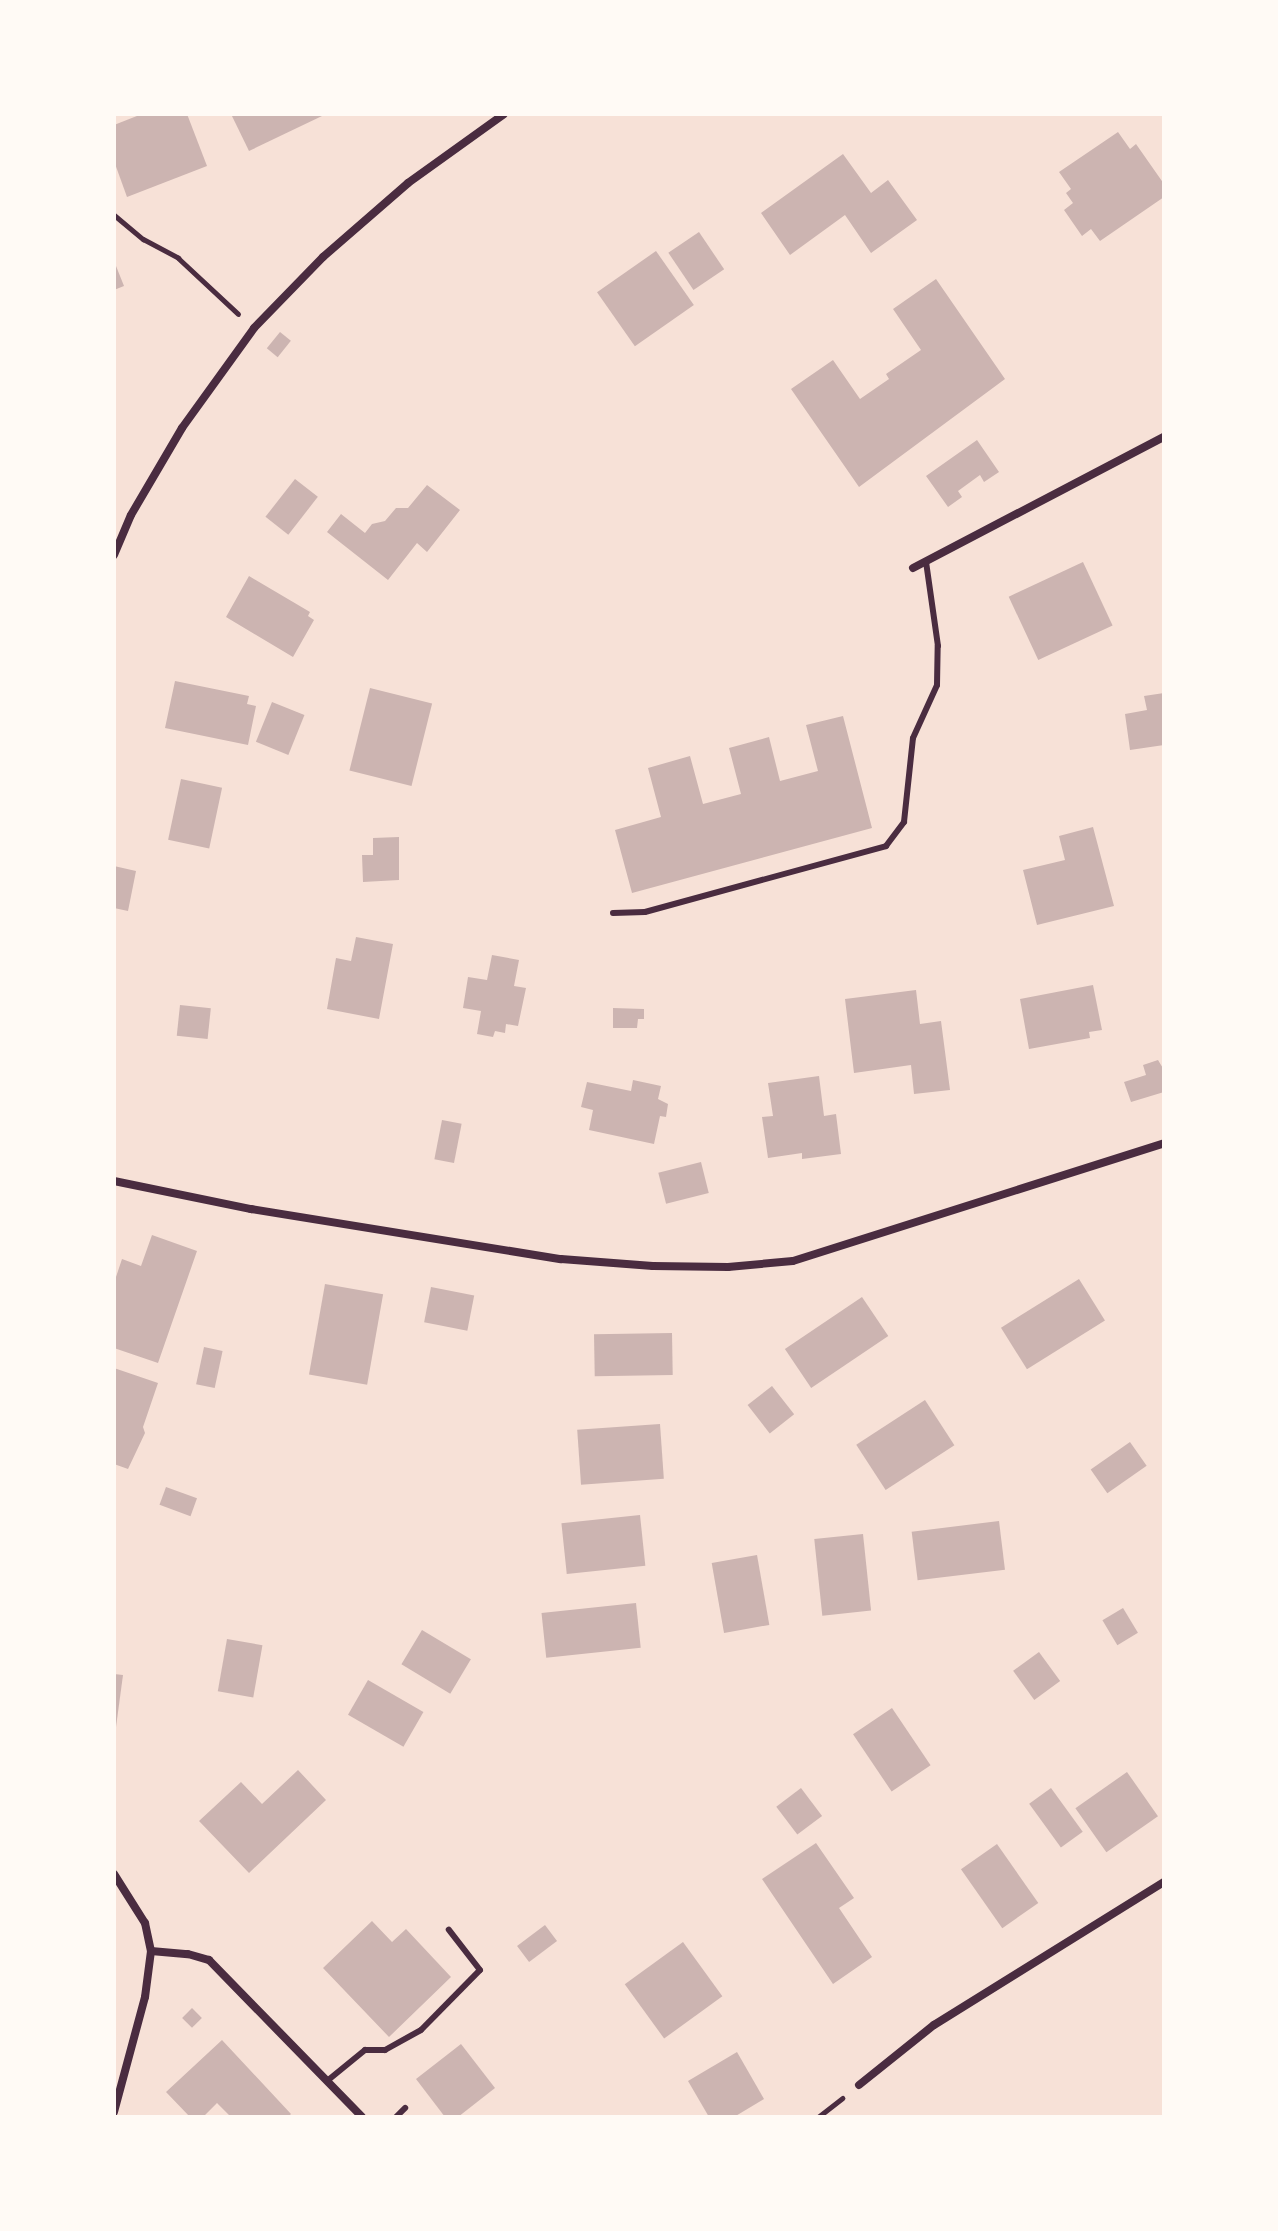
<!DOCTYPE html>
<style>
body{margin:0}
#map{position:relative;width:1278px;height:2231px;overflow:hidden;background:#f7e1d7;font-family:Poppins,sans-serif}
div>[style]{position:absolute}
.building>*{inset:0;background:#ccb4b1;transform-origin:0 0}
.path>*{height:5px;margin:-2.5px;padding:0 2.5px;transform-origin:2.5px;border-radius:2.5px;background:#4a2c40}
.service>*{height:6px;margin:-3px;padding:0 3px;transform-origin:3px;border-radius:3px;background:#4a2c40}
.minor>*{height:8px;margin:-4px;padding:0 4px;transform-origin:4px;border-radius:4px;background:#4a2c40}
span{translate:-50% -50%;white-space:nowrap;text-align:center;line-height:1.15;-webkit-text-stroke:6px #fffaf5;paint-order:stroke}
.frame{position:absolute;inset:0;border:116px solid #fffaf5;pointer-events:none}
</style>
<div id="map">
<div class="building">
<div style="clip-path:polygon(142px 114px,187px 114px,207px 166px,127px 197px,114px 161px,114px 125px)"></div>
<div style="clip-path:polygon(231px 114px,321px 114px,322px 116px,249px 151px)"></div>
<div style="clip-path:polygon(1118px 132px,1130px 149px,1136px 144px,1164px 184px,1164px 197px,1100px 241px,1091px 229px,1082px 236px,1064px 210px,1073px 203px,1066px 193px,1071px 189px,1059px 172px)"></div>
<div style="clip-path:polygon(843px 154px,871px 193px,888px 180px,917px 220px,871px 253px,845px 215px,790px 255px,761px 213px)"></div>
<div style="left:699px;top:232px;width:45px;height:37px;rotate:56deg"></div>
<div style="left:656px;top:251px;width:66px;height:72px;rotate:55deg"></div>
<div style="clip-path:polygon(114px 261px,124px 286px,114px 290px)"></div>
<div style="clip-path:polygon(936px 279px,1005px 379px,859px 487px,791px 389px,833px 360px,860px 399px,889px 379px,886px 374px,921px 350px,893px 309px)"></div>
<div style="left:280px;top:332px;width:14px;height:21px;rotate:39deg"></div>
<div style="clip-path:polygon(977px 440px,999px 472px,984px 482px,980px 475px,958px 491px,962px 497px,948px 507px,926px 476px)"></div>
<div style="left:295px;top:479px;width:29px;height:48px;rotate:38deg"></div>
<div style="clip-path:polygon(427px 485px,460px 510px,427px 552px,417px 543px,388px 580px,327px 532px,341px 514px,365px 533px,372px 524px,385px 521px,396px 508px,408px 508px)"></div>
<div style="left:1083px;top:562px;width:70px;height:82px;rotate:65deg"></div>
<div style="clip-path:polygon(249px 576px,310px 612px,308px 616px,314px 620px,293px 657px,226px 617px)"></div>
<div style="clip-path:polygon(175px 681px,249px 696px,247px 704px,256px 706px,248px 745px,165px 728px)"></div>
<div style="left:370px;top:688px;width:64px;height:85px;rotate:14deg"></div>
<div style="clip-path:polygon(1164px 693px,1164px 745px,1130px 750px,1125px 714px,1147px 710px,1144px 696px)"></div>
<div style="left:272px;top:702px;width:35px;height:43px;rotate:22deg"></div>
<div style="clip-path:polygon(843px 716px,872px 828px,632px 893px,615px 830px,661px 817px,648px 768px,690px 756px,703px 804px,741px 794px,729px 748px,769px 737px,780px 781px,818px 771px,806px 725px)"></div>
<div style="left:181px;top:779px;width:42px;height:62px;rotate:12deg"></div>
<div style="clip-path:polygon(1093px 827px,1114px 906px,1037px 925px,1023px 870px,1065px 860px,1059px 836px)"></div>
<div style="clip-path:polygon(399px 837px,399px 880px,363px 882px,362px 855px,373px 855px,373px 838px)"></div>
<div style="clip-path:polygon(114px 866px,136px 871px,128px 911px,114px 908px)"></div>
<div style="clip-path:polygon(356px 937px,393px 944px,379px 1019px,327px 1009px,336px 958px,351px 961px)"></div>
<div style="clip-path:polygon(492px 955px,519px 960px,514px 986px,526px 988px,518px 1026px,506px 1024px,505px 1033px,495px 1031px,493px 1037px,477px 1034px,481px 1011px,463px 1008px,468px 977px,487px 980px)"></div>
<div style="clip-path:polygon(1093px 985px,1102px 1030px,1089px 1032px,1090px 1038px,1029px 1049px,1020px 999px)"></div>
<div style="clip-path:polygon(916px 990px,920px 1024px,941px 1021px,950px 1090px,914px 1094px,911px 1065px,854px 1073px,845px 999px)"></div>
<div style="left:180px;top:1005px;width:31px;height:31px;rotate:6deg"></div>
<div style="clip-path:polygon(613px 1008px,644px 1009px,644px 1019px,638px 1019px,637px 1028px,613px 1028px)"></div>
<div style="clip-path:polygon(1158px 1060px,1164px 1070px,1164px 1092px,1131px 1102px,1124px 1082px,1146px 1075px,1143px 1065px)"></div>
<div style="clip-path:polygon(819px 1076px,824px 1116px,836px 1114px,841px 1154px,802px 1159px,802px 1153px,768px 1158px,762px 1117px,773px 1116px,768px 1083px)"></div>
<div style="clip-path:polygon(633px 1080px,661px 1086px,658px 1099px,668px 1104px,666px 1117px,660px 1116px,654px 1144px,589px 1130px,593px 1110px,581px 1107px,587px 1082px,631px 1091px)"></div>
<div style="left:442px;top:1120px;width:20px;height:40px;rotate:11deg"></div>
<div style="left:701px;top:1162px;width:32px;height:44px;rotate:76deg"></div>
<div style="clip-path:polygon(152px 1235px,197px 1251px,158px 1363px,114px 1348px,114px 1283px,122px 1259px,141px 1266px)"></div>
<div style="left:1079px;top:1279px;width:49px;height:92px;rotate:58deg"></div>
<div style="left:325px;top:1284px;width:59px;height:92px;rotate:10deg"></div>
<div style="left:431px;top:1287px;width:44px;height:36px;rotate:11deg"></div>
<div style="left:862px;top:1297px;width:47px;height:93px;rotate:56deg"></div>
<div style="left:672px;top:1333px;width:42px;height:78px;rotate:89deg"></div>
<div style="left:204px;top:1347px;width:19px;height:38px;rotate:12deg"></div>
<div style="clip-path:polygon(114px 1368px,158px 1383px,143px 1427px,145px 1433px,128px 1469px,114px 1464px)"></div>
<div style="left:772px;top:1386px;width:36px;height:31px;rotate:52deg"></div>
<div style="left:925px;top:1400px;width:54px;height:82px;rotate:57deg"></div>
<div style="left:660px;top:1424px;width:55px;height:83px;rotate:86deg"></div>
<div style="left:1130px;top:1442px;width:29px;height:48px;rotate:55deg"></div>
<div style="left:166px;top:1487px;width:33px;height:19px;rotate:20deg"></div>
<div style="left:640px;top:1515px;width:51px;height:79px;rotate:84deg"></div>
<div style="left:999px;top:1521px;width:49px;height:88px;rotate:83deg"></div>
<div style="left:863px;top:1534px;width:77px;height:49px;rotate:84deg"></div>
<div style="left:757px;top:1555px;width:71px;height:46px;rotate:80deg"></div>
<div style="left:636px;top:1603px;width:45px;height:95px;rotate:84deg"></div>
<div style="left:1123px;top:1608px;width:29px;height:24px;rotate:59deg"></div>
<div style="left:422px;top:1630px;width:57px;height:40px;rotate:31deg"></div>
<div style="left:227px;top:1639px;width:36px;height:53px;rotate:10deg"></div>
<div style="left:1039px;top:1652px;width:36px;height:32px;rotate:54deg"></div>
<div style="clip-path:polygon(114px 1674px,123px 1675px,116px 1727px,114px 1727px)"></div>
<div style="left:368px;top:1680px;width:64px;height:40px;rotate:30deg"></div>
<div style="left:892px;top:1708px;width:69px;height:47px;rotate:56deg"></div>
<div style="clip-path:polygon(298px 1770px,326px 1800px,249px 1873px,199px 1821px,241px 1782px,262px 1804px)"></div>
<div style="left:1127px;top:1772px;width:54px;height:63px;rotate:55deg"></div>
<div style="left:801px;top:1788px;width:35px;height:31px;rotate:53deg"></div>
<div style="left:1051px;top:1788px;width:54px;height:27px;rotate:54deg"></div>
<div style="clip-path:polygon(816px 1843px,854px 1898px,839px 1908px,872px 1957px,833px 1984px,762px 1879px)"></div>
<div style="left:997px;top:1844px;width:72px;height:44px;rotate:55deg"></div>
<div style="clip-path:polygon(372px 1921px,392px 1942px,406px 1929px,451px 1977px,389px 2037px,323px 1968px)"></div>
<div style="left:545px;top:1925px;width:20px;height:35px;rotate:53deg"></div>
<div style="left:683px;top:1942px;width:67px;height:72px;rotate:54deg"></div>
<div style="left:192px;top:2008px;width:14px;height:14px;rotate:45deg"></div>
<div style="clip-path:polygon(222px 2040px,291px 2114px,288px 2117px,231px 2117px,217px 2103px,203px 2117px,190px 2117px,166px 2092px)"></div>
<div style="clip-path:polygon(461px 2044px,495px 2088px,458px 2117px,445px 2117px,416px 2079px)"></div>
<div style="clip-path:polygon(737px 2052px,764px 2099px,734px 2117px,709px 2117px,688px 2081px)"></div>
</div>
<div class="path">
<div style="left:114px;top:215px;width:38px;rotate:40deg"></div>
<div style="left:143px;top:239px;width:40px;rotate:28deg"></div>
<div style="left:178px;top:258px;width:82px;rotate:43deg"></div>
<div style="left:818px;top:2117px;width:31px;rotate:-38deg"></div>
</div>
<div class="service">
<div style="left:613px;top:913px;width:32px;rotate:-2deg"></div>
<div style="left:645px;top:912px;width:250px;rotate:-15.3deg"></div>
<div style="left:886px;top:846px;width:30px;rotate:-53deg"></div>
<div style="left:904px;top:822px;width:84px;rotate:-83.9deg"></div>
<div style="left:913px;top:738px;width:58px;rotate:-65.6deg"></div>
<div style="left:937px;top:685px;width:39px;rotate:-89deg"></div>
<div style="left:938px;top:646px;width:85px;rotate:-98.1deg"></div>
<div style="left:327px;top:2081px;width:49px;rotate:-39.2deg"></div>
<div style="left:365px;top:2050px;width:20px"></div>
<div style="left:385px;top:2050px;width:41px;rotate:-29.1deg"></div>
<div style="left:421px;top:2030px;width:84px;rotate:-45.5deg"></div>
<div style="left:480px;top:1970px;width:51px;rotate:-127.8deg"></div>
<div style="left:396px;top:2117px;width:13px;rotate:-45deg"></div>
</div>
<div class="minor">
<div style="left:114px;top:555px;width:43px;rotate:-67deg"></div>
<div style="left:131px;top:515px;width:101px;rotate:-59.6deg"></div>
<div style="left:182px;top:428px;width:123px;rotate:-54.2deg"></div>
<div style="left:254px;top:328px;width:99px;rotate:-45.8deg"></div>
<div style="left:323px;top:257px;width:113px;rotate:-41deg"></div>
<div style="left:408px;top:183px;width:118px;rotate:-35.7deg"></div>
<div style="left:913px;top:568px;width:283px;rotate:-27.6deg"></div>
<div style="left:114px;top:1181px;width:140px;rotate:11.6deg"></div>
<div style="left:251px;top:1209px;width:314px;rotate:9.2deg"></div>
<div style="left:561px;top:1259px;width:92px;rotate:4.4deg"></div>
<div style="left:653px;top:1266px;width:75px;rotate:0.8deg"></div>
<div style="left:728px;top:1267px;width:65px;rotate:-5.3deg"></div>
<div style="left:793px;top:1261px;width:389px;rotate:-17.6deg"></div>
<div style="left:114px;top:1874px;width:58px;rotate:57.7deg"></div>
<div style="left:145px;top:1923px;width:29px;rotate:78deg"></div>
<div style="left:151px;top:1951px;width:46px;rotate:97.4deg"></div>
<div style="left:145px;top:1997px;width:119px;rotate:105.1deg"></div>
<div style="left:151px;top:1951px;width:37px;rotate:5deg"></div>
<div style="left:188px;top:1954px;width:22px;rotate:16deg"></div>
<div style="left:209px;top:1960px;width:219px;rotate:45.7deg"></div>
<div style="left:859px;top:2085px;width:96px;rotate:-38.7deg"></div>
<div style="left:934px;top:2025px;width:271px;rotate:-31.9deg"></div>
</div>
<div class="frame"></div>
</div>
